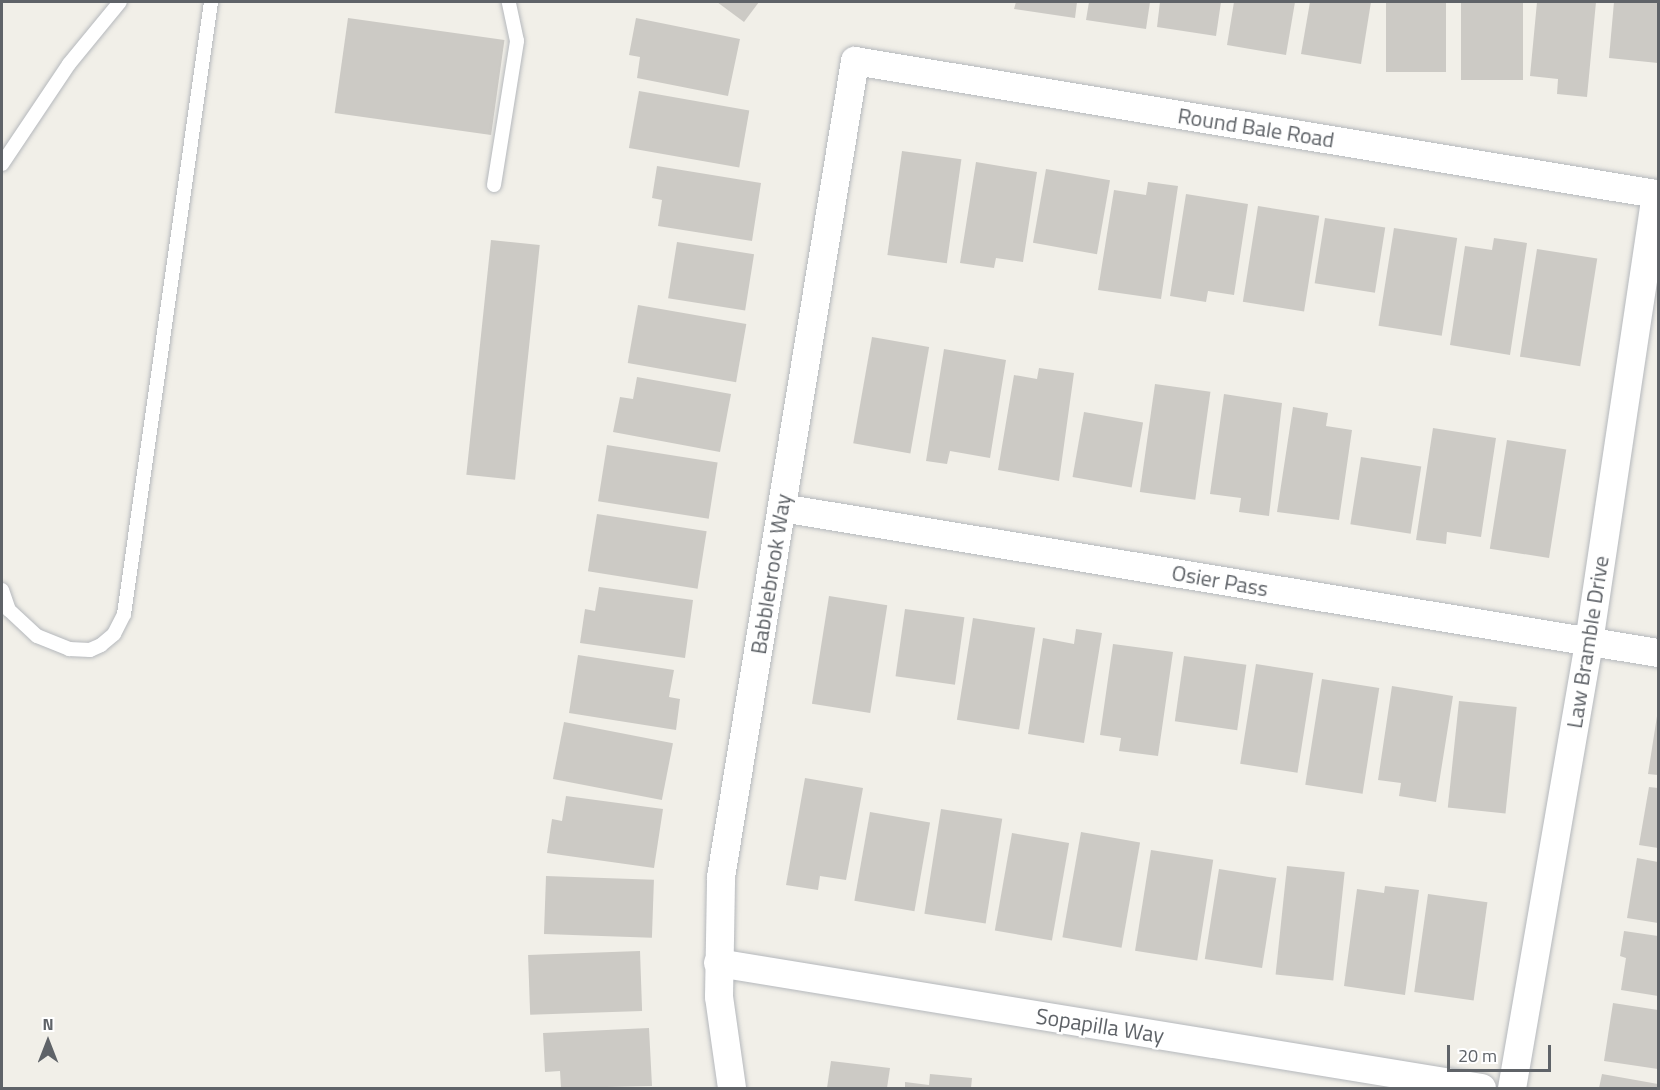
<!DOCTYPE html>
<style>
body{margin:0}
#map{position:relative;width:1660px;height:1090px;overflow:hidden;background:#f1efe8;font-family:"Titillium Web",sans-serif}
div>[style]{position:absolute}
.building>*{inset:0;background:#cccac5;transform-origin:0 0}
.roads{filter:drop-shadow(0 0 2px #b5b8bc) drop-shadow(0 0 2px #b5b8bc)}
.service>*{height:14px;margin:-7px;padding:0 7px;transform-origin:7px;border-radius:7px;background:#fff}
.minor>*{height:28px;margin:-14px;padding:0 14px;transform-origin:14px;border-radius:14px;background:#fff}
span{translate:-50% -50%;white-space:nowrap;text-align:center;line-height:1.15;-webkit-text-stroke:4.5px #fff;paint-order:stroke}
.street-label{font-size:22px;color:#5f6368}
.frame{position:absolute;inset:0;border:3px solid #5f6368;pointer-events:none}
.north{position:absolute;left:18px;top:1012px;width:60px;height:60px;-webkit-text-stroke:4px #fff;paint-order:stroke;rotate:0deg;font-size:16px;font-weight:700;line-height:24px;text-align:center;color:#5f6368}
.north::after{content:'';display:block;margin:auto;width:21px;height:27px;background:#5f6368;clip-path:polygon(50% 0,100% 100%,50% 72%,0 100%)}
.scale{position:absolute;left:1447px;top:1045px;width:104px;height:27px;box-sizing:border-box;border:3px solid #5f6368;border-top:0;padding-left:8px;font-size:18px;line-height:21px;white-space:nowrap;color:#5f6368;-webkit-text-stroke:4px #fff;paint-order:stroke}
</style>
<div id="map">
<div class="building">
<div style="clip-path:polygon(717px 2px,759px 2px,744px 22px)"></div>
<div style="clip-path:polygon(1016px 2px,1077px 2px,1075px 18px,1014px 9px)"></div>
<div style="clip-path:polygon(1089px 2px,1150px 2px,1146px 29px,1086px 20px)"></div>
<div style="clip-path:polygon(1160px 2px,1221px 2px,1216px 36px,1157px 27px)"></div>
<div style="clip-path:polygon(1234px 2px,1295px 2px,1286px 55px,1227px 45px)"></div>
<div style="clip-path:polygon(1310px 2px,1371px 2px,1361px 64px,1301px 54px)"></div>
<div style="left:1386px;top:2px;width:60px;height:70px"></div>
<div style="left:1461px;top:2px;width:62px;height:78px"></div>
<div style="clip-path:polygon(1537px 2px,1596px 2px,1587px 97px,1557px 94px,1558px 79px,1530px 76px)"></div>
<div style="clip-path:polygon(1614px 2px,1658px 2px,1658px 63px,1609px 58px)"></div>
<div style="left:348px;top:18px;width:158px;height:96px;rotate:8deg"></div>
<div style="clip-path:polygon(636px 18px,740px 39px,728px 96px,637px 78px,640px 57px,629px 55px)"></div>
<div style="left:639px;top:91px;width:112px;height:58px;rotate:10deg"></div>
<div style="left:902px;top:151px;width:60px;height:105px;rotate:8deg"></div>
<div style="clip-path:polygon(976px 162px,1037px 172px,1023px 262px,996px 258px,994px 268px,960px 263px)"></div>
<div style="clip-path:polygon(657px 166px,761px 183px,752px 241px,658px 226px,662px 200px,652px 198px)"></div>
<div style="left:1046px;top:169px;width:65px;height:75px;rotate:10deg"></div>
<div style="clip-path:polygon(1148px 182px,1178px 186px,1161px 299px,1098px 290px,1114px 190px,1146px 195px)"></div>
<div style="clip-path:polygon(1186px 194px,1248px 204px,1234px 295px,1208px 291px,1206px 302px,1170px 296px)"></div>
<div style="left:1258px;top:206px;width:62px;height:97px;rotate:9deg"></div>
<div style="left:1325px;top:218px;width:61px;height:66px;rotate:9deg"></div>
<div style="left:1394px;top:228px;width:64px;height:99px;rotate:9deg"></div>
<div style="clip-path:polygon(1494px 238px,1527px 243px,1510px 355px,1450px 345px,1465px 246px,1492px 250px)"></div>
<div style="left:491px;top:240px;width:49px;height:236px;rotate:6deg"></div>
<div style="left:677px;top:242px;width:78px;height:57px;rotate:9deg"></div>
<div style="left:1537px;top:249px;width:61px;height:109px;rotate:9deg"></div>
<div style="left:638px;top:305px;width:110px;height:59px;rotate:10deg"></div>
<div style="left:872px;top:337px;width:58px;height:108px;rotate:10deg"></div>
<div style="clip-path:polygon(944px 349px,1006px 360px,990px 458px,950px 451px,947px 464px,926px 461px)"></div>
<div style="clip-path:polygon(1039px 368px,1074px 373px,1059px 481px,998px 470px,1014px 375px,1037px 379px)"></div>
<div style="clip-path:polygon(637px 377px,731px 394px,720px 452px,613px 432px,620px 397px,633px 399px)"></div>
<div style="left:1155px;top:384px;width:56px;height:109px;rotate:8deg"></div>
<div style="clip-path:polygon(1224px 394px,1282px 403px,1269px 516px,1239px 512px,1241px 498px,1210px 494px)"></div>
<div style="clip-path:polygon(1293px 407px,1328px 413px,1326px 426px,1352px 430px,1339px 520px,1277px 512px)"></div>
<div style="left:1084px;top:412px;width:60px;height:66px;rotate:10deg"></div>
<div style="clip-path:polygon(1433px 428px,1496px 438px,1481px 537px,1447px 532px,1446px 544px,1416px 540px)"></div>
<div style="left:1507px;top:440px;width:60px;height:110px;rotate:9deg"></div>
<div style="left:607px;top:445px;width:112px;height:57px;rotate:9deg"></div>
<div style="left:1361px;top:457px;width:61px;height:68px;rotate:9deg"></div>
<div style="left:597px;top:514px;width:111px;height:58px;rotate:9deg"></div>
<div style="clip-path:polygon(599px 587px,693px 600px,685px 658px,580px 643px,585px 609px,595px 611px)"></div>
<div style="left:829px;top:596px;width:59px;height:109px;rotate:9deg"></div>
<div style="left:905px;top:609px;width:60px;height:68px;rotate:8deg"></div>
<div style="left:973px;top:618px;width:63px;height:103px;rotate:9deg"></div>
<div style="clip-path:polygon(1076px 629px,1102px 633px,1084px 743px,1028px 734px,1043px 638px,1074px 644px)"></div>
<div style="clip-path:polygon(1113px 644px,1173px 652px,1158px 756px,1119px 751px,1121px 738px,1100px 735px)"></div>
<div style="clip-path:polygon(578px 655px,674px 670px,669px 697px,680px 699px,676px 730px,569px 713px)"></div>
<div style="left:1184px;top:656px;width:63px;height:66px;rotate:8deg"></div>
<div style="left:1256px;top:664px;width:58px;height:101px;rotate:9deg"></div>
<div style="left:1322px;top:679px;width:58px;height:107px;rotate:9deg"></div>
<div style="clip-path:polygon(1392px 686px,1453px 696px,1436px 802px,1399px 796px,1401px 783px,1378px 780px)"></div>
<div style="left:1459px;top:701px;width:58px;height:107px;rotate:6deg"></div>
<div style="clip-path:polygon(1657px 716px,1658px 716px,1658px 775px,1648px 774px)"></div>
<div style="left:564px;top:722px;width:111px;height:58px;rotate:11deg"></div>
<div style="clip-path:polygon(805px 778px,863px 788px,846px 880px,820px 876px,818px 890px,786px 885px)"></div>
<div style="clip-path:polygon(1649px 787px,1658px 788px,1658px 848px,1639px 845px)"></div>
<div style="clip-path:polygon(566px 796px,663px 809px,654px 868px,547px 853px,552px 819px,562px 821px)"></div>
<div style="left:941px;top:809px;width:62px;height:106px;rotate:9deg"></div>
<div style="left:870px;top:812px;width:61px;height:90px;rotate:10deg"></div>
<div style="left:1081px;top:832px;width:60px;height:107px;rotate:10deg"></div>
<div style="left:1012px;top:833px;width:58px;height:99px;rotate:10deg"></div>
<div style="left:1151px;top:850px;width:63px;height:102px;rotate:9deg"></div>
<div style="clip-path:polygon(1637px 858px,1658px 862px,1658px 923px,1627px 918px)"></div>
<div style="left:1287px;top:866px;width:58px;height:109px;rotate:6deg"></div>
<div style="left:1219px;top:869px;width:58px;height:91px;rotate:9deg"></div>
<div style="left:546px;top:876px;width:108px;height:58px;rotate:2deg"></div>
<div style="clip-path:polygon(1385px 886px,1419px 890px,1405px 995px,1344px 986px,1357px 889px,1384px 893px)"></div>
<div style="left:1428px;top:894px;width:60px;height:99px;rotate:8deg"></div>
<div style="clip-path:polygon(1624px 931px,1658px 936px,1658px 996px,1621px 990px,1626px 958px,1620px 956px)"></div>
<div style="left:640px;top:951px;width:60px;height:112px;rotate:88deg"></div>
<div style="clip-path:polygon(1613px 1003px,1658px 1010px,1658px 1069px,1604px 1061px)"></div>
<div style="clip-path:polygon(649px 1028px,652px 1086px,561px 1088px,560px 1071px,545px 1072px,543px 1033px)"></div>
<div style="clip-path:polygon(831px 1061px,890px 1068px,887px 1088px,827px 1088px)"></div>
<div style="clip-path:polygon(930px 1074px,972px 1078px,971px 1088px,905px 1088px,905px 1082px,929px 1085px)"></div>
<div style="clip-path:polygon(1602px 1074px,1658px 1084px,1658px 1088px,1599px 1088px)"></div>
</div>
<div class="roads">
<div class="service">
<div style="left:2px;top:164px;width:120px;rotate:-56.2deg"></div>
<div style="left:69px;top:64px;width:80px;rotate:-50.6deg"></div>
<div style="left:494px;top:185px;width:146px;rotate:-80.9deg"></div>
<div style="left:517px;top:41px;width:40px;rotate:-102deg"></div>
<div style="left:2px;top:590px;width:21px;rotate:71deg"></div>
<div style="left:9px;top:610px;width:38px;rotate:43deg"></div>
<div style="left:37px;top:636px;width:35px;rotate:22deg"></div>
<div style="left:69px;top:649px;width:21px;rotate:3deg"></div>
<div style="left:90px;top:650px;width:12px;rotate:-24deg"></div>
<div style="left:101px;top:645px;width:17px;rotate:-40deg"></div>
<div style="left:114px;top:634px;width:22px;rotate:-63deg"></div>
<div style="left:124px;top:614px;width:618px;rotate:-81.91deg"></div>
</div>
<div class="minor">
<div style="left:782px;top:508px;width:888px;rotate:9.4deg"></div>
<div style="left:718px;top:963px;width:774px;rotate:9.29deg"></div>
<div style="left:732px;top:1088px;width:92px;rotate:-98.1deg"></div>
<div style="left:719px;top:997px;width:120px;rotate:-89deg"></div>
<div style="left:721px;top:877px;width:827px;rotate:-80.67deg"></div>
<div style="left:855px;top:61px;width:812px;rotate:9.43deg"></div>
<div style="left:1656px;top:194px;width:454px;rotate:98.5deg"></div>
<div style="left:1589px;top:643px;width:452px;rotate:99.8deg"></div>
</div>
</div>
<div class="street-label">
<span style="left:1256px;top:128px;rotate:9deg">Round Bale Road</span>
<span style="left:771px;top:574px;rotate:-81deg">Babblebrook Way</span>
<span style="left:1220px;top:581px;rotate:10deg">Osier Pass</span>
<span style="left:1588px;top:642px;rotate:-81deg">Law Bramble Drive</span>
<span style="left:1100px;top:1026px;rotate:9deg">Sopapilla Way</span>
</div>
<div class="frame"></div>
<div class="north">N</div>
<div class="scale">20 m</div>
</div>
